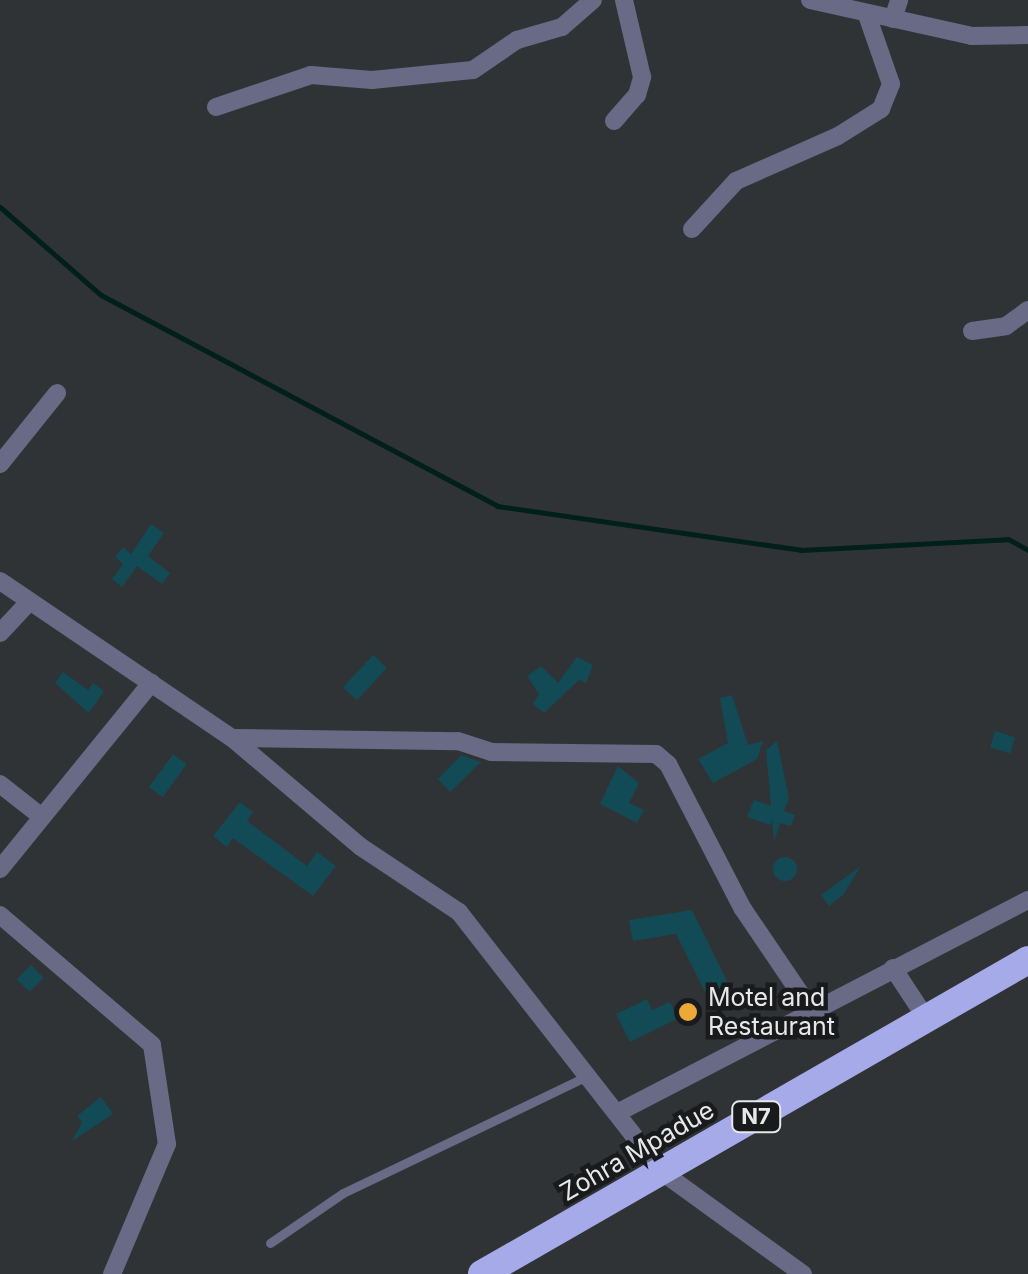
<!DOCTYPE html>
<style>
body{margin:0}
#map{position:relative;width:1028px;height:1274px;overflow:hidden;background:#303335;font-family:Inter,sans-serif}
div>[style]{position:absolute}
.stream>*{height:5px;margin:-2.5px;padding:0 2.5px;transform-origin:2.5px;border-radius:2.5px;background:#01201b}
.building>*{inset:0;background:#124a55;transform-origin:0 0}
.round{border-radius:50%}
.service>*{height:9px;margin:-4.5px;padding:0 4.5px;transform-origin:4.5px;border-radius:4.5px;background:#686a86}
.minor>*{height:18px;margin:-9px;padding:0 9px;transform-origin:9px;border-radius:9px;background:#686a86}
.trunk>*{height:28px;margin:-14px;padding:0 14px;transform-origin:14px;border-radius:14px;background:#a6aae9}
.dots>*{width:28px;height:28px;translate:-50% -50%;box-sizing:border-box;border:5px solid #191a1b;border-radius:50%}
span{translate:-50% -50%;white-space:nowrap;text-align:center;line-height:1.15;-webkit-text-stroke:9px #191a1b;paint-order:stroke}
.shield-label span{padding:2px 8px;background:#191a1b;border:2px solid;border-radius:8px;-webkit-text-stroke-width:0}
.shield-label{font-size:22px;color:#e6e8ea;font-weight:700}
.poi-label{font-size:25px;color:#e6e8ea}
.left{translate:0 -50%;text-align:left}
.street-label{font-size:25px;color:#e6e8ea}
</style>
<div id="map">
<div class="stream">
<div style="left:0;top:207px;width:134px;rotate:41.1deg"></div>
<div style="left:101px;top:295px;width:449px;rotate:28deg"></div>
<div style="left:497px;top:506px;width:307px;rotate:8.2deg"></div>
<div style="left:801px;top:550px;width:207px;rotate:-3deg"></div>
<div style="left:1008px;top:539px;width:23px;rotate:29deg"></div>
</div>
<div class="building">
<div style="clip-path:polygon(151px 524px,164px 533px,148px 556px,170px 573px,162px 584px,137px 566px,122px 587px,112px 579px,123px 564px,115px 557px,123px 547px,131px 554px)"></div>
<div style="left:373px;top:655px;width:19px;height:44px;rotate:43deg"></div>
<div style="clip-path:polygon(577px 657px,593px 665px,586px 683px,579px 680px,544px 713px,533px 704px,539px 694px,527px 676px,541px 666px,558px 683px)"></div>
<div style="clip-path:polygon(63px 672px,88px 690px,93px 683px,104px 691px,89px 713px,55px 683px)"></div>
<div style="clip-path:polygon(732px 695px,748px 745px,763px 741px,757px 759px,713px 783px,698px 759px,728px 743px,720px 698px)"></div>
<div style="left:995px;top:731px;width:21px;height:17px;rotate:17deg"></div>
<div style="clip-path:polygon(777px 741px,789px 798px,784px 811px,795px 815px,791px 826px,780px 823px,774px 842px,772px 820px,770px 825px,747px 817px,754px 800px,771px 806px,766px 750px)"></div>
<div style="left:173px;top:754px;width:17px;height:41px;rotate:36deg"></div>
<div style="clip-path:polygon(461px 755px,481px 762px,450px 792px,438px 779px)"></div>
<div style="clip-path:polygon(618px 766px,639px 783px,629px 803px,644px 810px,637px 823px,600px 804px)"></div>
<div style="clip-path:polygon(240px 802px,253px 812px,247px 821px,307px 866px,317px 852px,336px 866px,313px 896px,233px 838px,227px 847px,213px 836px)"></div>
<div class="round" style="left:773px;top:857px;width:24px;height:24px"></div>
<div style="clip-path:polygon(861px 866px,843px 895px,829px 906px,821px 895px)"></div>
<div style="clip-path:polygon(692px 910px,732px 991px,710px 1002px,676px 934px,633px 941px,629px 920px)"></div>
<div style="left:31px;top:965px;width:18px;height:20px;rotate:45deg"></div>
<div style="clip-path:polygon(647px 999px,652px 1010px,670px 1002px,679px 1018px,630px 1042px,616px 1014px)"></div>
<div style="clip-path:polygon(101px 1097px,113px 1114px,72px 1141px,82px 1122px,77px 1116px)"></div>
</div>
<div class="service">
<div style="left:270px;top:1243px;width:88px;rotate:-34.4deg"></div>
<div style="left:343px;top:1193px;width:273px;rotate:-25.6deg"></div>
</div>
<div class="minor">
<div style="left:810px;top:0;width:166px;rotate:12.5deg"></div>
<div style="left:972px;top:36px;width:56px;rotate:-1deg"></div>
<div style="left:893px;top:19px;width:20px;rotate:-72deg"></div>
<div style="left:216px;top:107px;width:100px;rotate:-18.6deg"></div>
<div style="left:311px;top:75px;width:61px;rotate:4.7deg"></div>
<div style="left:372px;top:80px;width:101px;rotate:-5.7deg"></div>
<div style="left:473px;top:70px;width:53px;rotate:-34.3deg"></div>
<div style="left:517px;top:40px;width:47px;rotate:-16.1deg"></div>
<div style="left:562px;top:27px;width:41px;rotate:-41.1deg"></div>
<div style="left:614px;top:121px;width:35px;rotate:-49deg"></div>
<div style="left:637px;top:95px;width:19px;rotate:-74deg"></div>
<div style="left:642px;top:77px;width:79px;rotate:-103.2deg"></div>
<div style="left:692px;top:229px;width:65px;rotate:-47.5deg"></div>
<div style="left:736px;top:181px;width:111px;rotate:-23.8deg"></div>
<div style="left:838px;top:136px;width:51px;rotate:-32.1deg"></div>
<div style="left:881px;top:109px;width:27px;rotate:-68deg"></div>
<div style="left:891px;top:84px;width:73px;rotate:-109.2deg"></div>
<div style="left:972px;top:331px;width:34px;rotate:-8deg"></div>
<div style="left:1006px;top:326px;width:27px;rotate:-36deg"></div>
<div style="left:0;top:464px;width:91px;rotate:-51.2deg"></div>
<div style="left:0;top:581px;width:280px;rotate:34.1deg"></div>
<div style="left:232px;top:738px;width:169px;rotate:40.2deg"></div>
<div style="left:361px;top:847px;width:118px;rotate:33.6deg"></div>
<div style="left:459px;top:912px;width:330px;rotate:52deg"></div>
<div style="left:662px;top:1172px;width:174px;rotate:35.9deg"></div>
<div style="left:0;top:633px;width:42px;rotate:-46.9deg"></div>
<div style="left:232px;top:738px;width:226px;rotate:0.8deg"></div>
<div style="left:458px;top:741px;width:35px;rotate:18deg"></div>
<div style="left:491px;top:752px;width:165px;rotate:0.7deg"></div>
<div style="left:656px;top:754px;width:16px;rotate:40deg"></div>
<div style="left:668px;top:764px;width:163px;rotate:62.7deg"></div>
<div style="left:743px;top:909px;width:123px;rotate:55.9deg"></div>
<div style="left:0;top:784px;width:53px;rotate:38.2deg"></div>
<div style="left:0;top:869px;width:240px;rotate:-50.9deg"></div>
<div style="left:0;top:915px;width:200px;rotate:40.5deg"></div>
<div style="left:152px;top:1045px;width:100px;rotate:81.4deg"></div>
<div style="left:167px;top:1144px;width:141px;rotate:112.9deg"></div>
<div style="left:893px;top:968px;width:60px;rotate:56.6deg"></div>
<div style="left:617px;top:1113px;width:463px;rotate:-27.4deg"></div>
</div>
<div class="trunk">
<div style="left:482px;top:1274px;width:630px;rotate:-29.9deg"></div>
</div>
<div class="dots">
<div style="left:688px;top:1012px;background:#eca93a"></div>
</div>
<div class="shield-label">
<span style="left:756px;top:1117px">N7</span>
</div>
<div class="poi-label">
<span class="left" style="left:708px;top:1012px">Motel and<br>Restaurant</span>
</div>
<div class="street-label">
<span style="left:637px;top:1151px;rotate:-30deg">Zohra Mpadue</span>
</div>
</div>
